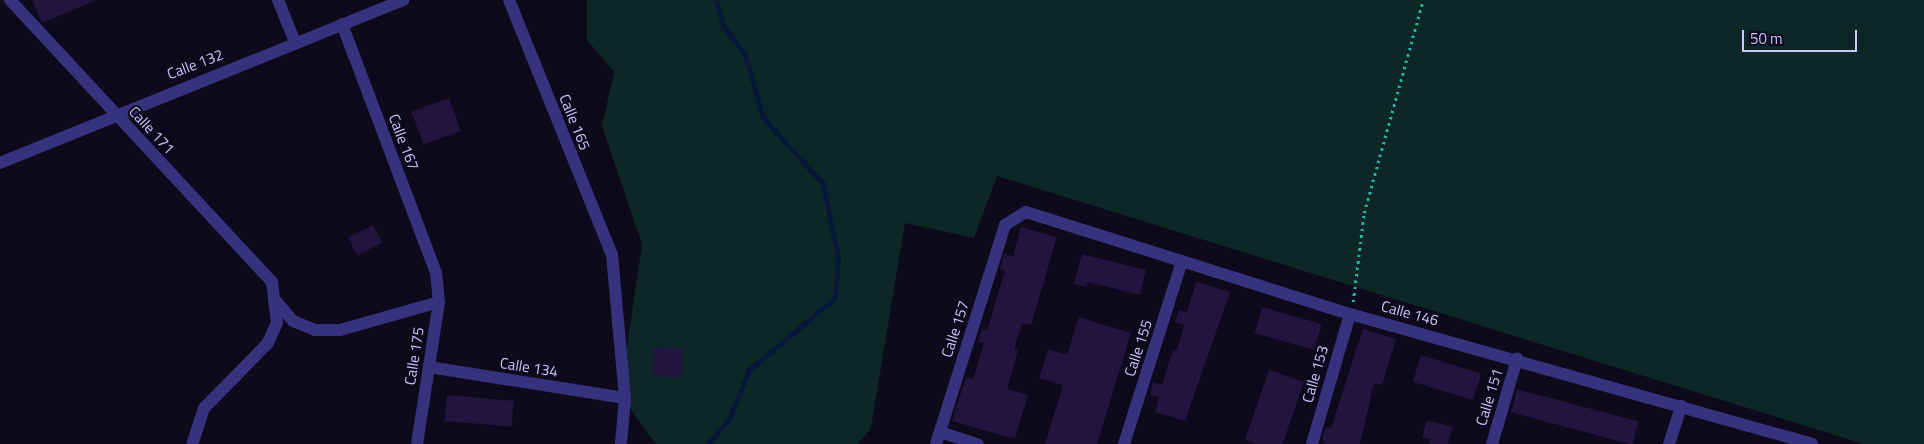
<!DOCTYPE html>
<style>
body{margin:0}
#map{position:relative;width:1924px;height:444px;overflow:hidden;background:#0e0a1c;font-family:"Titillium Web",sans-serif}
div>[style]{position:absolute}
.green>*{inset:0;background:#0d2626}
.stream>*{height:4.5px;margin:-2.25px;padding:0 2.25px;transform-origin:2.25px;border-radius:2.25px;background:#061739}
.building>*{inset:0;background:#1f153e;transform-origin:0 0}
.path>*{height:2.5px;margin-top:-1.25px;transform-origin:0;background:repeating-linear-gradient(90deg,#26b3ae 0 2.5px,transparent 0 6.5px)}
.street>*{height:12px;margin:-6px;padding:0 6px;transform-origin:6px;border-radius:6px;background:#37327e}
span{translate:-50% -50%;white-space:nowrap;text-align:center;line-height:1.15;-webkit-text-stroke:4.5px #0e0a1c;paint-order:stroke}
.street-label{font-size:15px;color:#cec5ff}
.scale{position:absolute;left:1742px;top:30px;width:115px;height:22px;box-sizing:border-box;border:2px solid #cec5ff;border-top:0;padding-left:6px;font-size:15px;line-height:18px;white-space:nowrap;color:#cec5ff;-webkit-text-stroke:4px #0e0a1c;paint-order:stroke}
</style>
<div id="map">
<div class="green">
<div style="clip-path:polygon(587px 0,1924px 0,1924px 444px,1864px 444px,997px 176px,974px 238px,905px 223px,871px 428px,858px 444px,656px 444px,620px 395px,642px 244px,602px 126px,614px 72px,587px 40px)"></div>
</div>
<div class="stream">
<div style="left:708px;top:444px;width:33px;rotate:-50deg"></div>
<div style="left:729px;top:419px;width:53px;rotate:-67.8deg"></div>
<div style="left:749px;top:370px;width:112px;rotate:-39.9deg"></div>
<div style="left:835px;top:298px;width:40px;rotate:-85.7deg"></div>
<div style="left:838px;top:258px;width:76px;rotate:-101.5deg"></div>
<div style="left:823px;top:184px;width:89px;rotate:-132.3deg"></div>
<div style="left:763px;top:118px;width:66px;rotate:-105.9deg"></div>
<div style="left:745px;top:55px;width:35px;rotate:-127deg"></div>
<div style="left:724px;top:27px;width:28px;rotate:-107deg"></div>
</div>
<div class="building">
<div style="clip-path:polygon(32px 0,96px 0,42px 23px)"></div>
<div style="left:449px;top:98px;width:35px;height:40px;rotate:70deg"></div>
<div style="left:373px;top:225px;width:20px;height:28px;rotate:63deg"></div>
<div style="clip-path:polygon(1021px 227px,1057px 237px,1031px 325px,1022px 323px,1014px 349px,1018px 350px,1007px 389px,1028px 395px,1015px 439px,952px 421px,966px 377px,973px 379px,984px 343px,978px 342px,982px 329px,987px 331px,1005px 270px,1000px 269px,1004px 254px,1013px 256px)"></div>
<div style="clip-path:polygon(1082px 254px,1146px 270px,1140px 295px,1088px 282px,1086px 287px,1074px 284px)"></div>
<div style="clip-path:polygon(1196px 282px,1230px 292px,1185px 421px,1155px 412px,1159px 397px,1150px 395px,1153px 382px,1162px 385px,1173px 349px,1177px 350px,1184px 325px,1175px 322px,1179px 310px,1187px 312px)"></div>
<div style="left:1262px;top:307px;width:62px;height:27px;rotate:16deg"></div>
<div style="clip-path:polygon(1079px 317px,1131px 333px,1097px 444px,1045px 444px,1063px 385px,1039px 378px,1048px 349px,1067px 355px)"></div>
<div style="clip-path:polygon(1363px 329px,1396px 339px,1382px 385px,1374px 383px,1360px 444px,1326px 444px,1322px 439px,1325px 427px,1331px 428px)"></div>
<div style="left:653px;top:347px;width:30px;height:29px;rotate:2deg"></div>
<div style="left:1421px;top:355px;width:63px;height:28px;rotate:17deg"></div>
<div style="left:1269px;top:370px;width:37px;height:74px;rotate:19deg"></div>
<div style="left:1517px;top:389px;width:126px;height:24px;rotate:15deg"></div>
<div style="left:447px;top:395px;width:67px;height:26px;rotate:5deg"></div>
<div style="clip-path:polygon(1427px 420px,1453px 427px,1448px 444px,1429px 444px,1431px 439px,1422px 437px)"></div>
</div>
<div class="path">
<div style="left:1353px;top:302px;width:90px;rotate:-83deg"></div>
<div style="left:1364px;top:213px;width:221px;rotate:-74.5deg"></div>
</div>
<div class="street">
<div style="left:10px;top:0;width:385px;rotate:47.1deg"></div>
<div style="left:272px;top:282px;width:41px;rotate:83deg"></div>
<div style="left:277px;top:323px;width:23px;rotate:115deg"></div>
<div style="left:267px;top:344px;width:90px;rotate:134.5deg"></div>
<div style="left:204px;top:408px;width:38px;rotate:108deg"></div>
<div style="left:278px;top:0;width:45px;rotate:68deg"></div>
<div style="left:509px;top:0;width:275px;rotate:68deg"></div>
<div style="left:612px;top:255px;width:144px;rotate:84.8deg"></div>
<div style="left:625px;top:398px;width:46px;rotate:95deg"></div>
<div style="left:342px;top:24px;width:266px;rotate:69.3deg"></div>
<div style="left:436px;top:273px;width:29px;rotate:84deg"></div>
<div style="left:439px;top:302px;width:144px;rotate:98.8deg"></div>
<div style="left:0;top:163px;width:435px;rotate:-22deg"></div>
<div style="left:274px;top:299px;width:29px;rotate:49deg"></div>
<div style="left:293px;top:321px;width:24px;rotate:22deg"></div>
<div style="left:315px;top:330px;width:25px"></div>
<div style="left:340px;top:330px;width:103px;rotate:-15.8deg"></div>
<div style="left:429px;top:367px;width:198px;rotate:9deg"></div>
<div style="left:940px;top:432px;width:40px;rotate:18deg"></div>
<div style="left:936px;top:444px;width:230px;rotate:-72.5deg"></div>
<div style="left:1005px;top:225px;width:25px;rotate:-32deg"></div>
<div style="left:1026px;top:212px;width:340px;rotate:17.5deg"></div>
<div style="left:1350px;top:314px;width:480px;rotate:15.7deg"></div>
<div style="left:1124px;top:444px;width:192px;rotate:-72.4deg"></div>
<div style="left:1312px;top:444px;width:135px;rotate:-73.7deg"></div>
<div style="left:1492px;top:444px;width:89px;rotate:-73.6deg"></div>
<div style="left:1669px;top:444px;width:40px;rotate:-72deg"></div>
</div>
<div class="street-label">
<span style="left:195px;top:64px;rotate:-21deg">Calle 132</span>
<span style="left:575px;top:122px;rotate:68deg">Calle 165</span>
<span style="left:152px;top:130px;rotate:47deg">Calle 171</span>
<span style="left:404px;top:142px;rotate:69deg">Calle 167</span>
<span style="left:1410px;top:313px;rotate:15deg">Calle 146</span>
<span style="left:955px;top:329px;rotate:-72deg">Calle 157</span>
<span style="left:1138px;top:348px;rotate:-72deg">Calle 155</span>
<span style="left:414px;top:356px;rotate:-81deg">Calle 175</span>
<span style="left:529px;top:367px;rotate:9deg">Calle 134</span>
<span style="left:1315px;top:374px;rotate:-74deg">Calle 153</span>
<span style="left:1489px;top:397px;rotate:-73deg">Calle 151</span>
</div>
<div class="scale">50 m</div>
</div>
